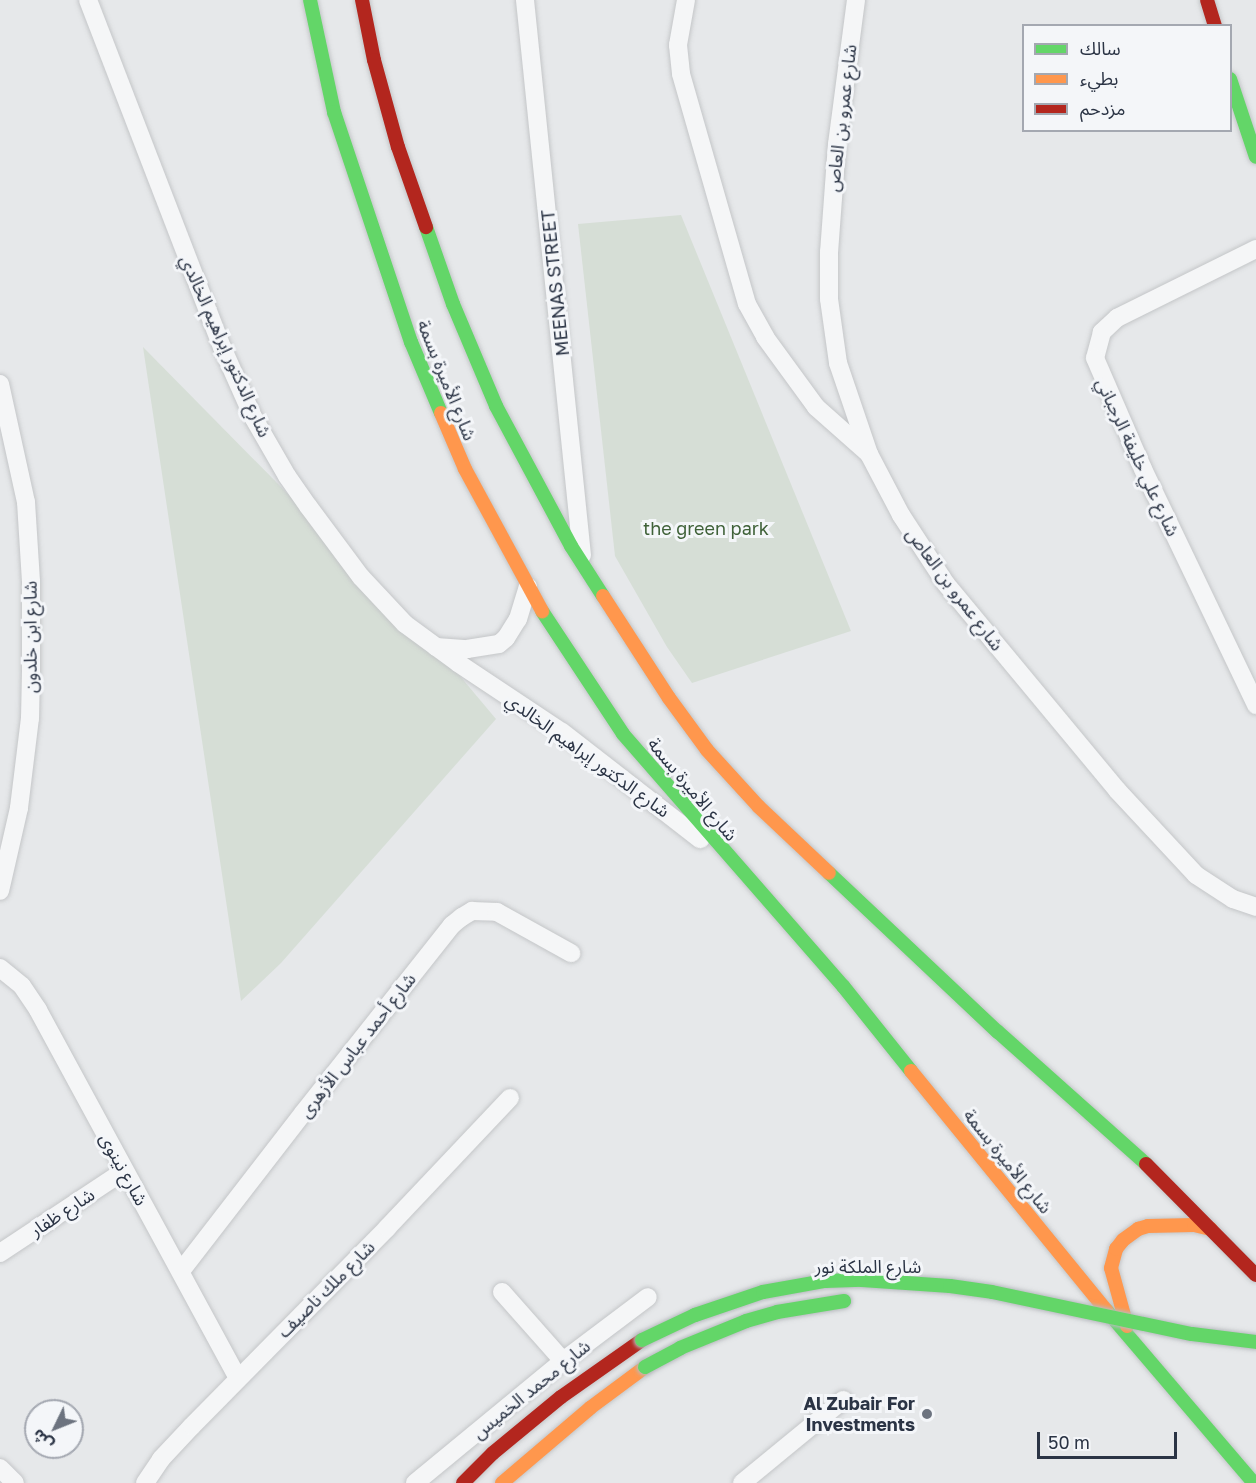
<!DOCTYPE html>
<meta charset="utf-8">
<style>
body{margin:0}
#map{position:relative;width:1256px;height:1483px;overflow:hidden;background:#e6e8ea;font-family:"Golos Text","Noto Sans Arabic",sans-serif}
div>[style]{position:absolute}
.green>*{inset:0;background:#d6ded6}
.roads{filter:drop-shadow(0 0 2px #c4c6c8) drop-shadow(0 0 2px #c4c6c8)}
.street>*{height:18px;margin:-9px;padding:0 9px;transform-origin:9px;border-radius:9px;background:#f5f6f7}
.fast>*{height:14px;margin:-7px;padding:0 7px;transform-origin:7px;border-radius:7px;background:#63d668}
.slow>*{height:14px;margin:-7px;padding:0 7px;transform-origin:7px;border-radius:7px;background:#ff974d}
.jam>*{height:14px;margin:-7px;padding:0 7px;transform-origin:7px;border-radius:7px;background:#b3261e}
.bridges{filter:drop-shadow(0 0 2px #b8bbbf) drop-shadow(0 0 2px #b8bbbf)}
.fast-bridge>*{height:14px;margin:-7px;padding:0 7px;transform-origin:7px;border-radius:7px;background:#63d668}
.dots>*{width:16px;height:16px;translate:-50% -50%;box-sizing:border-box;border:3px solid #f4f6f9;border-radius:50%}
span{translate:-50% -50%;white-space:nowrap;text-align:center;line-height:1.15;-webkit-text-stroke:6px #f4f6f9;paint-order:stroke}
.street-label{font-size:18px;color:#2b3445}
.park-label{font-size:18px;color:#3f6138}
.poi-label{font-size:18px;color:#2b3445;font-weight:700}
.right{translate:-100% -50%;text-align:right}
.legend{position:absolute;left:1022px;top:24px;width:210px;height:108px;box-sizing:border-box;background:#f4f6f9;border:2px solid #a4a8b1;margin:0;padding:8px 10px;list-style:none;font-size:18px;color:#2b3445}
.legend li{display:flex;align-items:center;gap:12px;height:30px}
.legend b{width:30px;border:2px solid #a4a8b1}
.north{position:absolute;left:24px;top:1399px;width:60px;height:60px;box-sizing:border-box;background:#f4f6f9;border:2px solid #a4a8b1;border-radius:50%;rotate:227deg;font-size:16px;font-weight:700;line-height:24px;text-align:center;color:#2b3445}
.north::after{content:'';display:block;margin:auto;width:21px;height:27px;background:#6c737f;clip-path:polygon(50% 0,100% 100%,50% 72%,0 100%)}
.scale{position:absolute;left:1037px;top:1432px;width:140px;height:27px;box-sizing:border-box;border:3px solid #2b3445;border-top:0;padding-left:8px;font-size:18px;line-height:21px;white-space:nowrap;color:#2b3445;-webkit-text-stroke:4px #f4f6f9;paint-order:stroke}
</style>
<div id="map">
<div class="green">
<div style="clip-path:polygon(681px 215px,851px 631px,692px 683px,667px 647px,615px 556px,578px 224px)"></div>
<div style="clip-path:polygon(143px 347px,418px 626px,496px 719px,281px 963px,241px 1001px)"></div>
</div>
<div class="roads">
<div class="street">
<div style="left:88px;top:0;width:372px;rotate:68.9deg"></div>
<div style="left:222px;top:347px;width:77px;rotate:66.1deg"></div>
<div style="left:253px;top:417px;width:68px;rotate:60deg"></div>
<div style="left:287px;top:476px;width:37px;rotate:55deg"></div>
<div style="left:308px;top:506px;width:89px;rotate:53.3deg"></div>
<div style="left:361px;top:577px;width:64px;rotate:46.9deg"></div>
<div style="left:405px;top:624px;width:66px;rotate:36.3deg"></div>
<div style="left:458px;top:663px;width:125px;rotate:33.6deg"></div>
<div style="left:562px;top:732px;width:175px;rotate:37.8deg"></div>
<div style="left:525px;top:0;width:558px;rotate:84.14deg"></div>
<div style="left:686px;top:0;width:46px;rotate:100.1deg"></div>
<div style="left:678px;top:45px;width:29px;rotate:84deg"></div>
<div style="left:681px;top:74px;width:239px;rotate:74deg"></div>
<div style="left:747px;top:304px;width:38px;rotate:61deg"></div>
<div style="left:765px;top:337px;width:87px;rotate:53.9deg"></div>
<div style="left:816px;top:407px;width:71px;rotate:41.6deg"></div>
<div style="left:856px;top:0;width:145px;rotate:97.5deg"></div>
<div style="left:837px;top:144px;width:108px;rotate:94.2deg"></div>
<div style="left:829px;top:252px;width:47px;rotate:90deg"></div>
<div style="left:829px;top:299px;width:65px;rotate:82deg"></div>
<div style="left:838px;top:363px;width:96px;rotate:71.2deg"></div>
<div style="left:869px;top:454px;width:69px;rotate:62.3deg"></div>
<div style="left:901px;top:515px;width:82px;rotate:56.9deg"></div>
<div style="left:946px;top:584px;width:268px;rotate:50.3deg"></div>
<div style="left:1117px;top:790px;width:116px;rotate:47.1deg"></div>
<div style="left:1196px;top:875px;width:44px;rotate:33deg"></div>
<div style="left:1233px;top:899px;width:24px;rotate:19deg"></div>
<div style="left:1256px;top:249px;width:155px;rotate:153.6deg"></div>
<div style="left:1117px;top:318px;width:21px;rotate:137deg"></div>
<div style="left:1102px;top:332px;width:27px;rotate:105deg"></div>
<div style="left:1095px;top:358px;width:121px;rotate:66.6deg"></div>
<div style="left:1143px;top:469px;width:262px;rotate:64.4deg"></div>
<div style="left:0;top:384px;width:121px;rotate:77.6deg"></div>
<div style="left:26px;top:502px;width:80px;rotate:86.4deg"></div>
<div style="left:31px;top:582px;width:89px;rotate:90deg"></div>
<div style="left:31px;top:671px;width:47px;rotate:91.2deg"></div>
<div style="left:30px;top:718px;width:91px;rotate:97deg"></div>
<div style="left:19px;top:808px;width:85px;rotate:102.9deg"></div>
<div style="left:436px;top:647px;width:31px;rotate:4deg"></div>
<div style="left:467px;top:649px;width:32px;rotate:-9deg"></div>
<div style="left:499px;top:644px;width:9px;rotate:-41deg"></div>
<div style="left:506px;top:638px;width:22px;rotate:-58deg"></div>
<div style="left:518px;top:619px;width:34px;rotate:-73deg"></div>
<div style="left:0;top:968px;width:28px;rotate:39deg"></div>
<div style="left:22px;top:986px;width:29px;rotate:56deg"></div>
<div style="left:38px;top:1010px;width:419px;rotate:61.5deg"></div>
<div style="left:0;top:1253px;width:149px;rotate:-33.5deg"></div>
<div style="left:181px;top:1271px;width:200px;rotate:-52.3deg"></div>
<div style="left:303px;top:1113px;width:240px;rotate:-51.6deg"></div>
<div style="left:452px;top:925px;width:13px;rotate:-39deg"></div>
<div style="left:462px;top:917px;width:12px;rotate:-31deg"></div>
<div style="left:472px;top:911px;width:25px;rotate:2deg"></div>
<div style="left:497px;top:912px;width:85px;rotate:29deg"></div>
<div style="left:502px;top:1292px;width:92px;rotate:48.5deg"></div>
<div style="left:0;top:1468px;width:21px;rotate:45deg"></div>
<div style="left:145px;top:1483px;width:29px;rotate:-56deg"></div>
<div style="left:161px;top:1459px;width:45px;rotate:-46.8deg"></div>
<div style="left:192px;top:1426px;width:278px;rotate:-45.4deg"></div>
<div style="left:387px;top:1228px;width:179px;rotate:-46.6deg"></div>
<div style="left:415px;top:1483px;width:192px;rotate:-39.5deg"></div>
<div style="left:563px;top:1361px;width:106px;rotate:-37deg"></div>
<div style="left:742px;top:1483px;width:131px;rotate:-39.4deg"></div>
</div>
<div class="fast">
<div style="left:310px;top:0;width:115px;rotate:77.9deg"></div>
<div style="left:334px;top:112px;width:243px;rotate:71.5deg"></div>
<div style="left:411px;top:342px;width:77px;rotate:67.1deg"></div>
<div style="left:1230px;top:79px;width:82px;rotate:71.6deg"></div>
<div style="left:426px;top:227px;width:82px;rotate:70.7deg"></div>
<div style="left:453px;top:304px;width:111px;rotate:67.1deg"></div>
<div style="left:496px;top:406px;width:159px;rotate:61.8deg"></div>
<div style="left:571px;top:546px;width:59px;rotate:57.4deg"></div>
<div style="left:542px;top:611px;width:147px;rotate:56.6deg"></div>
<div style="left:623px;top:734px;width:335px;rotate:48.9deg"></div>
<div style="left:843px;top:986px;width:109px;rotate:51.3deg"></div>
<div style="left:829px;top:873px;width:232px;rotate:43.3deg"></div>
<div style="left:998px;top:1032px;width:198px;rotate:41.7deg"></div>
<div style="left:1107px;top:1311px;width:226px;rotate:49.5deg"></div>
</div>
<div class="slow">
<div style="left:441px;top:413px;width:61px;rotate:66.8deg"></div>
<div style="left:465px;top:469px;width:162px;rotate:61.5deg"></div>
<div style="left:603px;top:596px;width:121px;rotate:57.1deg"></div>
<div style="left:669px;top:698px;width:64px;rotate:53.8deg"></div>
<div style="left:707px;top:750px;width:77px;rotate:47.6deg"></div>
<div style="left:759px;top:807px;width:96px;rotate:43.3deg"></div>
<div style="left:911px;top:1071px;width:310px;rotate:50.8deg"></div>
<div style="left:1127px;top:1326px;width:60px;rotate:-105.4deg"></div>
<div style="left:1111px;top:1268px;width:20px;rotate:-75deg"></div>
<div style="left:1116px;top:1249px;width:11px;rotate:-52deg"></div>
<div style="left:1123px;top:1240px;width:19px;rotate:-36deg"></div>
<div style="left:1138px;top:1229px;width:10px;rotate:-17deg"></div>
<div style="left:1148px;top:1226px;width:46px;rotate:-1.2deg"></div>
<div style="left:1194px;top:1225px;width:17px;rotate:13deg"></div>
<div style="left:502px;top:1483px;width:116px;rotate:-40.4deg"></div>
<div style="left:590px;top:1408px;width:69px;rotate:-36.7deg"></div>
</div>
<div class="jam">
<div style="left:362px;top:0;width:61px;rotate:78.7deg"></div>
<div style="left:374px;top:60px;width:90px;rotate:74.6deg"></div>
<div style="left:398px;top:147px;width:85px;rotate:70.7deg"></div>
<div style="left:1207px;top:0;width:27px;rotate:73deg"></div>
<div style="left:1146px;top:1164px;width:156px;rotate:45.3deg"></div>
<div style="left:463px;top:1483px;width:42px;rotate:-45deg"></div>
<div style="left:493px;top:1453px;width:88px;rotate:-39.5deg"></div>
<div style="left:561px;top:1397px;width:99px;rotate:-35.1deg"></div>
</div>
</div>
<div class="bridges">
<div class="fast-bridge">
<div style="left:642px;top:1340px;width:59px;rotate:-25.3deg"></div>
<div style="left:695px;top:1315px;width:72px;rotate:-18.7deg"></div>
<div style="left:763px;top:1292px;width:63px;rotate:-10.1deg"></div>
<div style="left:825px;top:1281px;width:37px;rotate:-2deg"></div>
<div style="left:862px;top:1280px;width:88px;rotate:3.9deg"></div>
<div style="left:950px;top:1286px;width:42px;rotate:8.1deg"></div>
<div style="left:992px;top:1292px;width:204px;rotate:11.9deg"></div>
<div style="left:1192px;top:1334px;width:64px;rotate:7.1deg"></div>
<div style="left:645px;top:1367px;width:40px;rotate:-28deg"></div>
<div style="left:680px;top:1348px;width:71px;rotate:-22.2deg"></div>
<div style="left:746px;top:1321px;width:32px;rotate:-16deg"></div>
<div style="left:777px;top:1312px;width:68px;rotate:-9.3deg"></div>
</div>
</div>
<div class="dots">
<div style="left:927px;top:1414px;background:#6c737f"></div>
</div>
<div class="street-label">
<span style="left:841px;top:118px;rotate:-83deg">شارع عمرو بن العاص</span>
<span style="left:555px;top:283px;rotate:-96deg">MEENAS STREET</span>
<span style="left:226px;top:346px;rotate:66deg">شارع الدكتور إبراهيم الخالدي</span>
<span style="left:447px;top:380px;rotate:68deg">شارع الأميرة بسمة</span>
<span style="left:1138px;top:457px;rotate:65deg">شارع علي خليفة الرجباني</span>
<span style="left:955px;top:589px;rotate:53deg">شارع عمرو بن العاص</span>
<span style="left:30px;top:637px;rotate:-90deg">شارع ابن خلدون</span>
<span style="left:588px;top:755px;rotate:36deg">شارع الدكتور إبراهيم الخالدي</span>
<span style="left:693px;top:789px;rotate:50deg">شارع الأميرة بسمة</span>
<span style="left:357px;top:1045px;rotate:-52deg">شارع أحمد عباس الأزهرى</span>
<span style="left:1008px;top:1161px;rotate:51deg">شارع الأميرة بسمة</span>
<span style="left:124px;top:1169px;rotate:61deg">شارع نينوى</span>
<span style="left:62px;top:1212px;rotate:-33deg">شارع ظفار</span>
<span style="left:868px;top:1266px">شارع الملكة نور</span>
<span style="left:326px;top:1289px;rotate:-45deg">شارع ملك ناصيف</span>
<span style="left:531px;top:1389px;rotate:-39deg">شارع محمد الخميس</span>
</div>
<div class="park-label">
<span style="left:706px;top:528px">the green park</span>
</div>
<div class="poi-label">
<span class="right" style="left:915px;top:1414px">Al Zubair For<br>Investments</span>
</div>
<ul class="legend">
<li><b style="height:8px;background:#63d668"></b>سالك</li>
<li><b style="height:8px;background:#ff974d"></b>بطيء</li>
<li><b style="height:8px;background:#b3261e"></b>مزدحم</li>
</ul>
<div class="north">ش</div>
<div class="scale">50 m</div>
</div>
